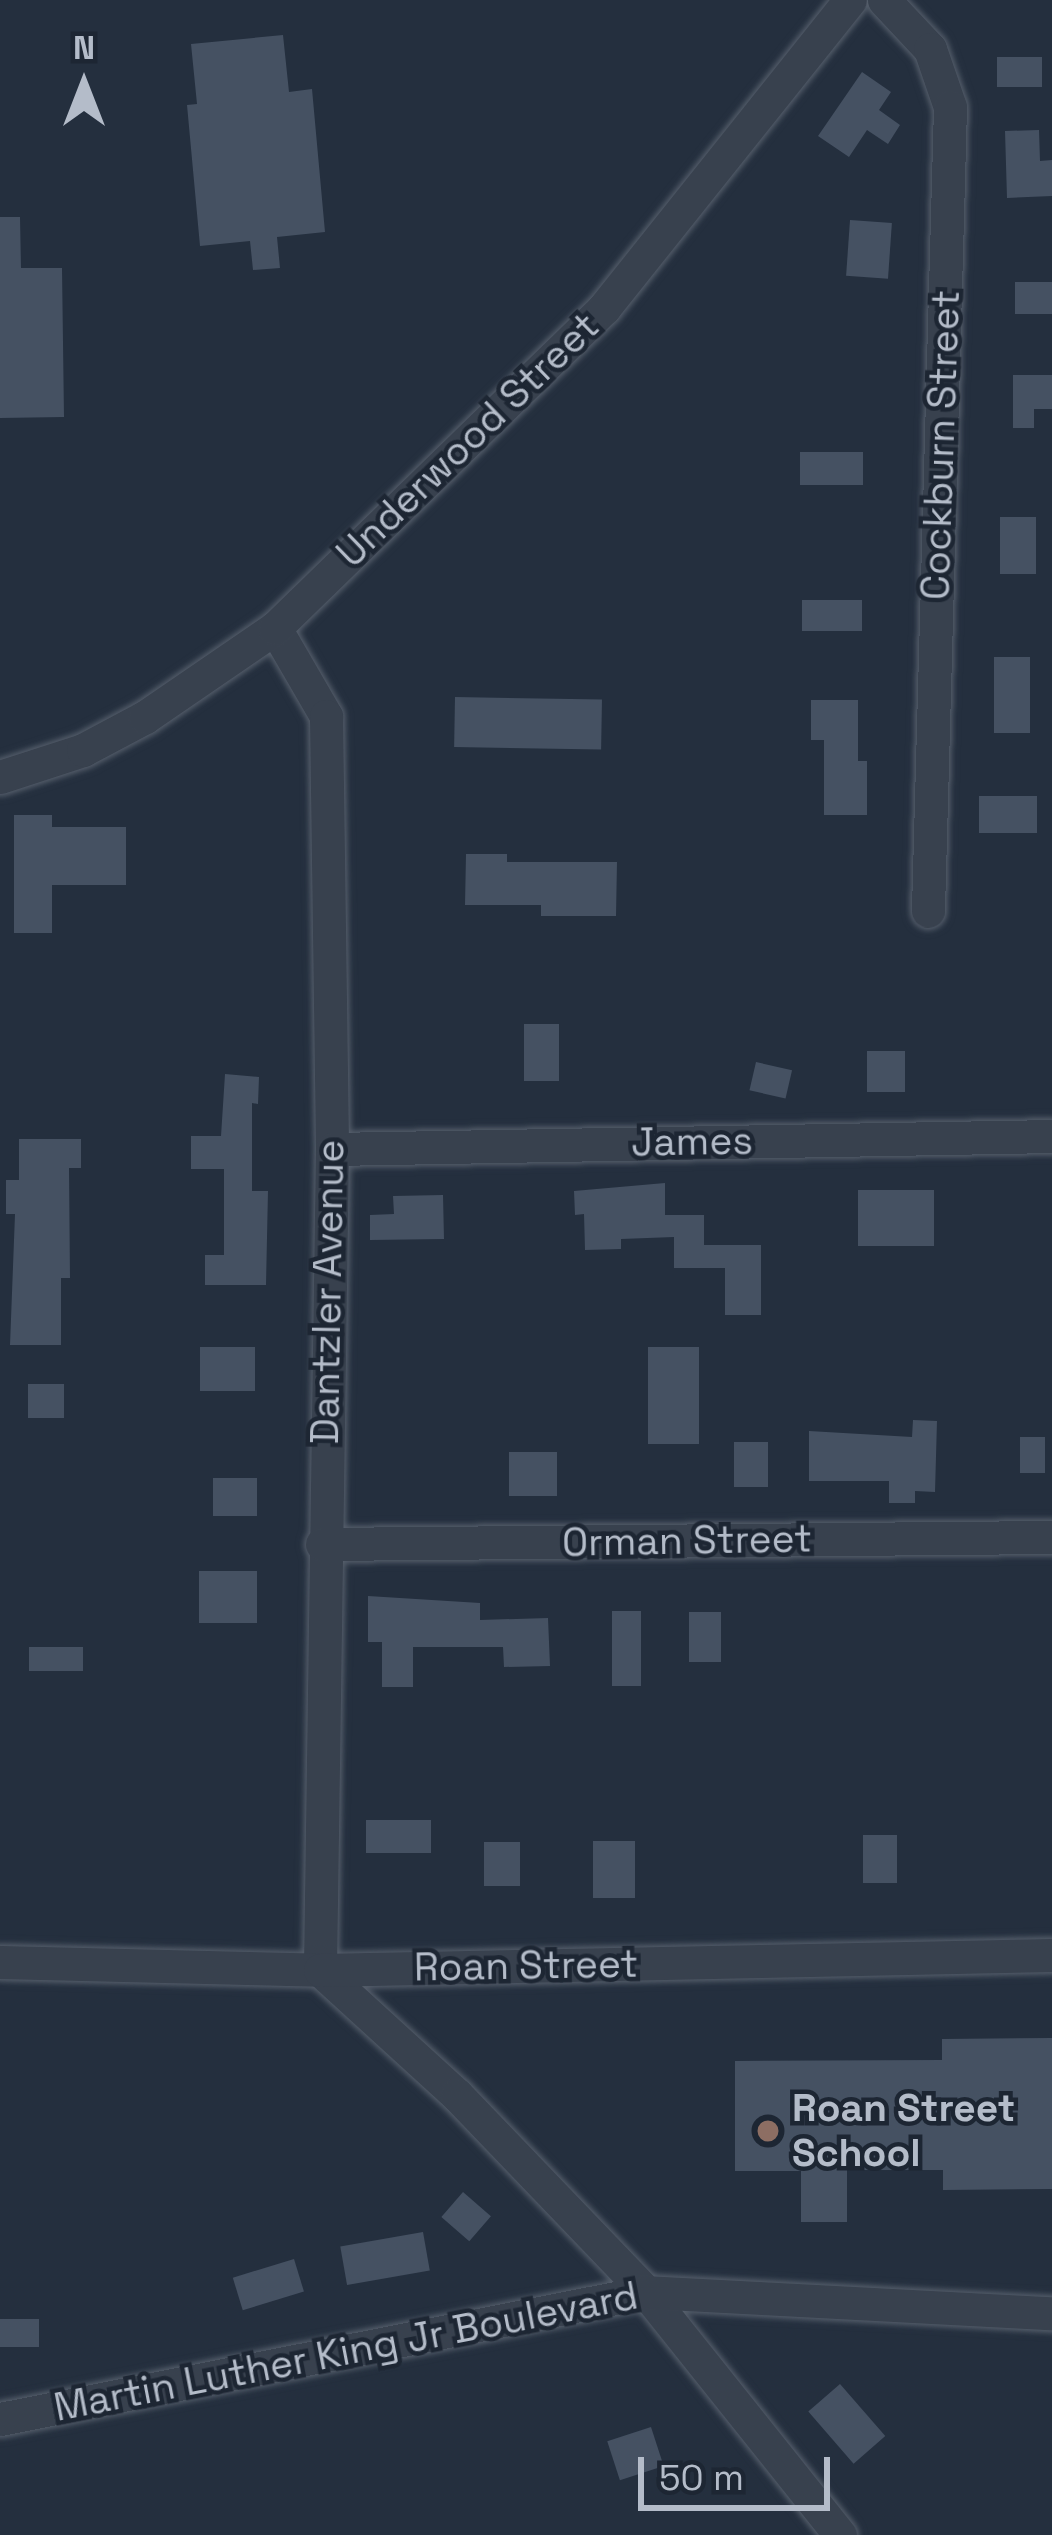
<!DOCTYPE html>
<style>
body{margin:0}
#map{position:relative;width:1052px;height:2535px;overflow:hidden;background:#242f3e;font-family:"Space Grotesk",sans-serif}
div>[style]{position:absolute}
.building>*{inset:0;background:#455162;transform-origin:0 0}
.roads{filter:drop-shadow(0 0 3px #565f6c) drop-shadow(0 0 3px #565f6c)}
.minor>*{height:33px;margin:-16.5px;padding:0 16.5px;transform-origin:16.5px;border-radius:16.5px;background:#38414e}
.dots>*{width:33px;height:33px;translate:-50% -50%;box-sizing:border-box;border:6px solid #1d2633;border-radius:50%}
span{translate:-50% -50%;white-space:nowrap;text-align:center;line-height:1.15;-webkit-text-stroke:9px #1d2633;paint-order:stroke}
.street-label{font-size:39px;color:#b4bcc9}
.poi-label{font-size:39px;color:#b4bcc9;font-weight:700}
.left{translate:0 -50%;text-align:left}
.north{position:absolute;left:24px;top:24px;width:120px;height:120px;-webkit-text-stroke:9px #1d2633;paint-order:stroke;rotate:0deg;font-size:33px;font-weight:700;line-height:48px;text-align:center;color:#b4bcc9}
.north::after{content:'';display:block;margin:auto;width:42px;height:54px;background:#b4bcc9;clip-path:polygon(50% 0,100% 100%,50% 72%,0 100%)}
.scale{position:absolute;left:638px;top:2457px;width:192px;height:54px;box-sizing:border-box;border:6px solid #b4bcc9;border-top:0;padding-left:15px;font-size:36px;line-height:42px;white-space:nowrap;color:#b4bcc9;-webkit-text-stroke:9px #1d2633;paint-order:stroke}
</style>
<div id="map">
<div class="building">
<div style="clip-path:polygon(283px 35px,289px 92px,312px 89px,325px 232px,277px 237px,280px 268px,253px 270px,250px 241px,200px 246px,187px 105px,197px 104px,191px 44px)"></div>
<div style="left:997px;top:57px;width:45px;height:30px"></div>
<div style="clip-path:polygon(862px 72px,891px 92px,879px 110px,900px 125px,888px 144px,867px 130px,849px 157px,818px 136px)"></div>
<div style="clip-path:polygon(1039px 130px,1040px 161px,1052px 160px,1052px 196px,1007px 198px,1005px 131px)"></div>
<div style="clip-path:polygon(0 217px,20px 217px,21px 268px,62px 268px,64px 417px,0 418px)"></div>
<div style="left:850px;top:220px;width:42px;height:56px;rotate:4deg"></div>
<div style="left:1015px;top:282px;width:37px;height:32px"></div>
<div style="clip-path:polygon(1013px 375px,1052px 375px,1052px 409px,1034px 409px,1034px 428px,1013px 428px)"></div>
<div style="left:800px;top:452px;width:63px;height:33px"></div>
<div style="left:1000px;top:517px;width:36px;height:57px"></div>
<div style="left:802px;top:600px;width:60px;height:31px"></div>
<div style="left:994px;top:657px;width:36px;height:76px"></div>
<div style="left:455px;top:697px;width:147px;height:50px;rotate:1deg"></div>
<div style="clip-path:polygon(811px 700px,858px 700px,858px 761px,867px 761px,867px 815px,824px 815px,824px 740px,811px 740px)"></div>
<div style="left:979px;top:796px;width:58px;height:37px"></div>
<div style="clip-path:polygon(14px 815px,52px 815px,52px 827px,126px 827px,126px 885px,52px 885px,52px 933px,14px 933px)"></div>
<div style="clip-path:polygon(466px 854px,507px 854px,507px 862px,617px 862px,616px 916px,541px 916px,541px 905px,465px 905px)"></div>
<div style="left:524px;top:1024px;width:35px;height:57px"></div>
<div style="left:867px;top:1051px;width:38px;height:41px"></div>
<div style="left:756px;top:1062px;width:37px;height:29px;rotate:13deg"></div>
<div style="clip-path:polygon(225px 1074px,259px 1077px,258px 1104px,252px 1103px,252px 1191px,268px 1191px,266px 1285px,205px 1285px,205px 1255px,224px 1255px,224px 1169px,191px 1169px,191px 1136px,221px 1136px)"></div>
<div style="clip-path:polygon(19px 1139px,81px 1139px,81px 1168px,69px 1168px,70px 1278px,61px 1278px,61px 1345px,10px 1345px,15px 1214px,6px 1214px,6px 1180px,19px 1180px)"></div>
<div style="clip-path:polygon(665px 1183px,665px 1215px,704px 1215px,704px 1245px,761px 1245px,761px 1315px,725px 1315px,725px 1268px,674px 1268px,674px 1237px,621px 1239px,621px 1249px,585px 1250px,584px 1214px,575px 1215px,574px 1191px)"></div>
<div style="left:934px;top:1190px;width:56px;height:76px;rotate:90deg"></div>
<div style="clip-path:polygon(443px 1195px,444px 1239px,370px 1240px,370px 1215px,394px 1214px,393px 1196px)"></div>
<div style="left:200px;top:1347px;width:55px;height:44px"></div>
<div style="left:648px;top:1347px;width:51px;height:97px"></div>
<div style="left:28px;top:1384px;width:36px;height:34px"></div>
<div style="clip-path:polygon(913px 1420px,937px 1421px,935px 1492px,915px 1491px,915px 1503px,889px 1503px,889px 1481px,809px 1481px,809px 1431px,912px 1437px)"></div>
<div style="left:1020px;top:1437px;width:25px;height:36px"></div>
<div style="left:734px;top:1442px;width:34px;height:45px"></div>
<div style="left:509px;top:1452px;width:48px;height:44px"></div>
<div style="left:213px;top:1478px;width:44px;height:38px"></div>
<div style="left:199px;top:1571px;width:58px;height:52px"></div>
<div style="clip-path:polygon(368px 1596px,480px 1603px,480px 1620px,548px 1618px,550px 1666px,504px 1667px,503px 1647px,413px 1647px,413px 1687px,382px 1687px,382px 1642px,368px 1642px)"></div>
<div style="left:612px;top:1611px;width:29px;height:75px"></div>
<div style="left:689px;top:1612px;width:32px;height:50px"></div>
<div style="left:29px;top:1647px;width:54px;height:24px"></div>
<div style="left:366px;top:1820px;width:65px;height:33px"></div>
<div style="left:863px;top:1835px;width:34px;height:48px"></div>
<div style="left:593px;top:1841px;width:42px;height:57px"></div>
<div style="left:484px;top:1842px;width:36px;height:44px"></div>
<div style="clip-path:polygon(1052px 2038px,1052px 2189px,943px 2190px,943px 2170px,847px 2170px,847px 2222px,801px 2222px,801px 2171px,735px 2171px,735px 2061px,942px 2060px,942px 2039px)"></div>
<div style="left:463px;top:2192px;width:37px;height:33px;rotate:41deg"></div>
<div style="left:423px;top:2232px;width:39px;height:84px;rotate:80deg"></div>
<div style="left:294px;top:2259px;width:34px;height:64px;rotate:73deg"></div>
<div style="left:0;top:2319px;width:39px;height:28px"></div>
<div style="left:840px;top:2384px;width:69px;height:42px;rotate:49deg"></div>
<div style="left:651px;top:2427px;width:41px;height:46px;rotate:72deg"></div>
</div>
<div class="roads">
<div class="minor">
<div style="left:884px;top:0;width:67px;rotate:46.8deg"></div>
<div style="left:930px;top:49px;width:61px;rotate:71deg"></div>
<div style="left:950px;top:107px;width:804px;rotate:91.57deg"></div>
<div style="left:275px;top:628px;width:102px;rotate:59.9deg"></div>
<div style="left:326px;top:716px;width:433px;rotate:89.2deg"></div>
<div style="left:332px;top:1149px;width:821px;rotate:90.84deg"></div>
<div style="left:320px;top:1970px;width:185px;rotate:42.4deg"></div>
<div style="left:457px;top:2095px;width:273px;rotate:46.2deg"></div>
<div style="left:646px;top:2292px;width:311px;rotate:51.4deg"></div>
<div style="left:0;top:777px;width:87px;rotate:-18deg"></div>
<div style="left:83px;top:750px;width:70px;rotate:-28deg"></div>
<div style="left:145px;top:717px;width:158px;rotate:-34.4deg"></div>
<div style="left:275px;top:628px;width:459px;rotate:-44.2deg"></div>
<div style="left:604px;top:308px;width:394px;rotate:-51.4deg"></div>
<div style="left:332px;top:1149px;width:720px;rotate:-1.03deg"></div>
<div style="left:322px;top:1544px;width:730px;rotate:-0.55deg"></div>
<div style="left:0;top:1962px;width:320px;rotate:1.4deg"></div>
<div style="left:320px;top:1970px;width:732px;rotate:-1.17deg"></div>
<div style="left:0;top:2419px;width:658px;rotate:-11.12deg"></div>
<div style="left:646px;top:2292px;width:407px;rotate:3deg"></div>
</div>
</div>
<div class="dots">
<div style="left:768px;top:2131px;background:#8d6e63"></div>
</div>
<div class="street-label">
<span style="left:468px;top:440px;rotate:-44deg">Underwood Street</span>
<span style="left:941px;top:445px;rotate:-88deg">Cockburn Street</span>
<span style="left:692px;top:1142px;rotate:-1deg">James</span>
<span style="left:328px;top:1292px;rotate:-89deg">Dantzler Avenue</span>
<span style="left:687px;top:1541px;rotate:-1deg">Orman Street</span>
<span style="left:526px;top:1966px;rotate:-1deg">Roan Street</span>
<span style="left:346px;top:2352px;rotate:-11deg">Martin Luther King Jr Boulevard</span>
</div>
<div class="poi-label">
<span class="left" style="left:792px;top:2131px">Roan Street<br>School</span>
</div>
<div class="north">N</div>
<div class="scale">50 m</div>
</div>
